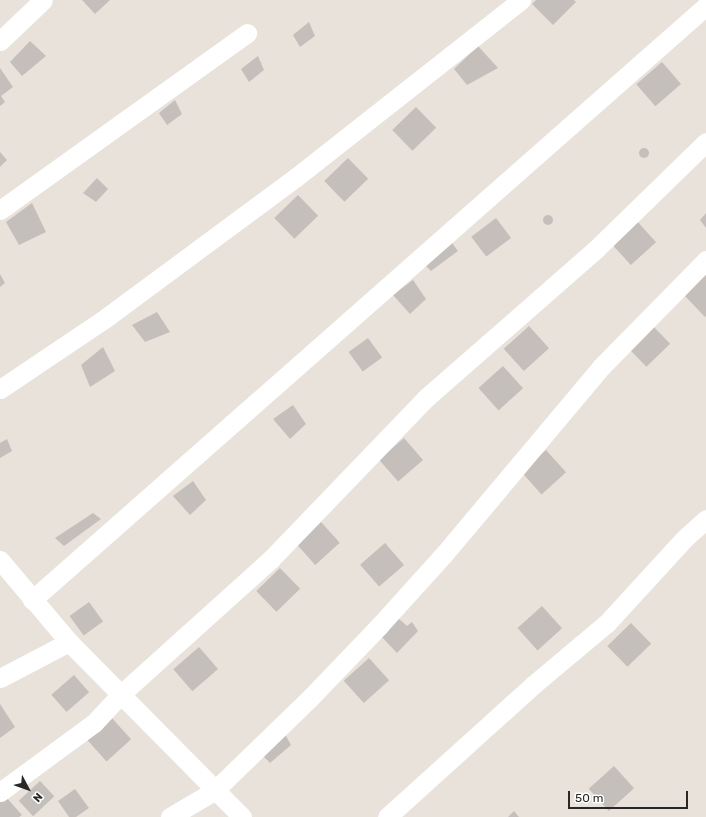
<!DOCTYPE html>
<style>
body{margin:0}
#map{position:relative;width:706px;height:817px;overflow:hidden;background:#e9e2db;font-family:Rubik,sans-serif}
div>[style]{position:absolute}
.building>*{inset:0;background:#c4bfbb;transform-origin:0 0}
.round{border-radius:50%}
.minor>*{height:19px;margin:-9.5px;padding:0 9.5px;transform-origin:9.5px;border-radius:9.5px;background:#fff}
span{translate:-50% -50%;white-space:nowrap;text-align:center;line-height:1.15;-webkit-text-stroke:3px #fff;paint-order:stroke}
.north{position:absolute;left:8px;top:769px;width:40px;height:40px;-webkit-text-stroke:3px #fff;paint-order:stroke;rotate:131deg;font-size:11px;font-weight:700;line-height:16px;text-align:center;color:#282828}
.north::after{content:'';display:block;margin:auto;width:14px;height:18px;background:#282828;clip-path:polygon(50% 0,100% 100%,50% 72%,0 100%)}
.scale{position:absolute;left:568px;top:791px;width:120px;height:18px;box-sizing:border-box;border:2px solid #282828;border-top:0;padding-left:5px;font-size:12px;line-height:14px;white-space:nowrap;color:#282828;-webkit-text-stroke:3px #fff;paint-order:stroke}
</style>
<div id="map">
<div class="building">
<div style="clip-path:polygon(82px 0,110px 0,95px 14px)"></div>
<div style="clip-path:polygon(536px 0,574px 0,576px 2px,553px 25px,532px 4px)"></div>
<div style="clip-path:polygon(309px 22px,315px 36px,300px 47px,293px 35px)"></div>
<div style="clip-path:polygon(30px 41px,46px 56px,22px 76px,10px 62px)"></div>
<div style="clip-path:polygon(478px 46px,498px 68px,467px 85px,454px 69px)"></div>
<div style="clip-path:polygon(258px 56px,264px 70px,249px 82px,241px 69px)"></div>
<div style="left:662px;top:62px;width:29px;height:34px;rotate:49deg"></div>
<div style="clip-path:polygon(0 68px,13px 87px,1px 96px,5px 102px,0 106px)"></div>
<div style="clip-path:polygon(175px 100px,182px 114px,167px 125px,159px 113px)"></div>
<div style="left:416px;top:107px;width:29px;height:33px;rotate:46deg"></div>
<div class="round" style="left:639px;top:148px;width:10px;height:10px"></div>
<div style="clip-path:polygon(0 152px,7px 160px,0 167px)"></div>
<div style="left:348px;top:158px;width:29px;height:33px;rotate:46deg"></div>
<div style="clip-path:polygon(97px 178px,108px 189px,96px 202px,83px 193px)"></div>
<div style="left:298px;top:195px;width:29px;height:33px;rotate:46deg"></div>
<div style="clip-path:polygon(32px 203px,46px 232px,19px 245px,6px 222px)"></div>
<div style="clip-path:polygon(706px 213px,706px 228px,700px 220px)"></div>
<div class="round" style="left:543px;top:215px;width:10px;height:10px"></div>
<div style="left:496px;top:218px;width:25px;height:31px;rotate:53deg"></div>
<div style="left:636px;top:220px;width:30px;height:34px;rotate:48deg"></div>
<div style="clip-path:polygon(452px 243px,458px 251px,431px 271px,425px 265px)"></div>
<div style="clip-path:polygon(0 274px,5px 283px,0 287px)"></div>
<div style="clip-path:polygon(706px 274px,706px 316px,705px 317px,684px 295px)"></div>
<div style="clip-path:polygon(413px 280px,426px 299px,410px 314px,393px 295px)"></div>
<div style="clip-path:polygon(157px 312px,170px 332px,145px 342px,132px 325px)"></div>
<div style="left:650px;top:323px;width:29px;height:33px;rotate:46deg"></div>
<div style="left:529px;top:326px;width:30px;height:34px;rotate:48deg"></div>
<div style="left:368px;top:338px;width:24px;height:24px;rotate:54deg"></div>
<div style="clip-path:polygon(103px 347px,115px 371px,90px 387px,81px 365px)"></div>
<div style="left:503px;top:366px;width:30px;height:33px;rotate:48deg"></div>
<div style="clip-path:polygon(293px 405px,306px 424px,290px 439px,273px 419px)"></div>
<div style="left:404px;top:438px;width:29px;height:33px;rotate:49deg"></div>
<div style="clip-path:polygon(7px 439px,12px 451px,0 458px,0 443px)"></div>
<div style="left:546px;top:450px;width:30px;height:33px;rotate:48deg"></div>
<div style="clip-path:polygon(193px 481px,206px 500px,190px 515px,173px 496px)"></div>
<div style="clip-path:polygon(93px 513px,101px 519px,64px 546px,55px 538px)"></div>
<div style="left:321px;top:522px;width:28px;height:33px;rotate:48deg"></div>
<div style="left:385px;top:543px;width:29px;height:33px;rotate:49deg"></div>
<div style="left:280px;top:568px;width:29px;height:33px;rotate:46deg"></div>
<div style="left:89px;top:602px;width:24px;height:24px;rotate:54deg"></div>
<div style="left:542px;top:606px;width:30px;height:33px;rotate:48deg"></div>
<div style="clip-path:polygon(397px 617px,407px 626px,412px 622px,418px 631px,397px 653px,379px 634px)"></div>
<div style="left:631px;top:623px;width:29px;height:33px;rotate:46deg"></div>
<div style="left:199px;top:647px;width:29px;height:34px;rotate:49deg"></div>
<div style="left:369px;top:658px;width:30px;height:34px;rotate:48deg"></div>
<div style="left:74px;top:675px;width:23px;height:30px;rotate:49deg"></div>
<div style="clip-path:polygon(0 704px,15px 727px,0 738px)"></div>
<div style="left:111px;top:717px;width:30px;height:33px;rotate:48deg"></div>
<div style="clip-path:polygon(282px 734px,286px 736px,291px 745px,270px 763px,263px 756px)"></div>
<div style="left:614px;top:766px;width:30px;height:34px;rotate:48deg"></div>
<div style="left:40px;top:781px;width:21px;height:29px;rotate:47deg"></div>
<div style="clip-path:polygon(75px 789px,89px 808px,76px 817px,69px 817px,58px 801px)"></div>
<div style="clip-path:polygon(6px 797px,22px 815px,19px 817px,0 817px,0 802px)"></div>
<div style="clip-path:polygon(514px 811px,519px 817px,508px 817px)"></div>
</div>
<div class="minor">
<div style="left:0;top:41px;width:59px;rotate:-43.6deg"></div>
<div style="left:0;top:210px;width:304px;rotate:-35.6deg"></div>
<div style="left:0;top:389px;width:129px;rotate:-33.9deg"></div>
<div style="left:107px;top:317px;width:234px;rotate:-36.5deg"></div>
<div style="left:295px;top:178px;width:288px;rotate:-38.2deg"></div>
<div style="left:0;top:560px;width:107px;rotate:49.9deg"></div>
<div style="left:69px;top:642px;width:246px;rotate:45.3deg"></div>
<div style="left:32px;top:600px;width:898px;rotate:-41.39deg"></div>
<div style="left:0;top:678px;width:78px;rotate:-27.6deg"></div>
<div style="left:0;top:792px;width:117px;rotate:-36.3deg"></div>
<div style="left:94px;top:723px;width:38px;rotate:-47deg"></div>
<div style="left:120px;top:695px;width:203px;rotate:-42deg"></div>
<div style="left:271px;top:559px;width:225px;rotate:-46.1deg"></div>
<div style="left:427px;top:397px;width:225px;rotate:-41.2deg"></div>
<div style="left:596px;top:249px;width:153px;rotate:-44.2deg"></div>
<div style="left:170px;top:817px;width:51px;rotate:-30.6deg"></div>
<div style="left:214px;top:791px;width:134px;rotate:-44.1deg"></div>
<div style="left:310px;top:698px;width:100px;rotate:-46.2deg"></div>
<div style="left:379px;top:626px;width:98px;rotate:-47.9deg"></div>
<div style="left:445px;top:553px;width:243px;rotate:-50deg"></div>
<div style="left:601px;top:367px;width:150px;rotate:-45.5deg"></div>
<div style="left:387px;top:817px;width:197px;rotate:-42.1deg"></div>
<div style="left:533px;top:685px;width:97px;rotate:-40deg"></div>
<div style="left:607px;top:623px;width:115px;rotate:-47.5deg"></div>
<div style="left:685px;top:538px;width:28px;rotate:-42deg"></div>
</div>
<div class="north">N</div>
<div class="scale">50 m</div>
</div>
